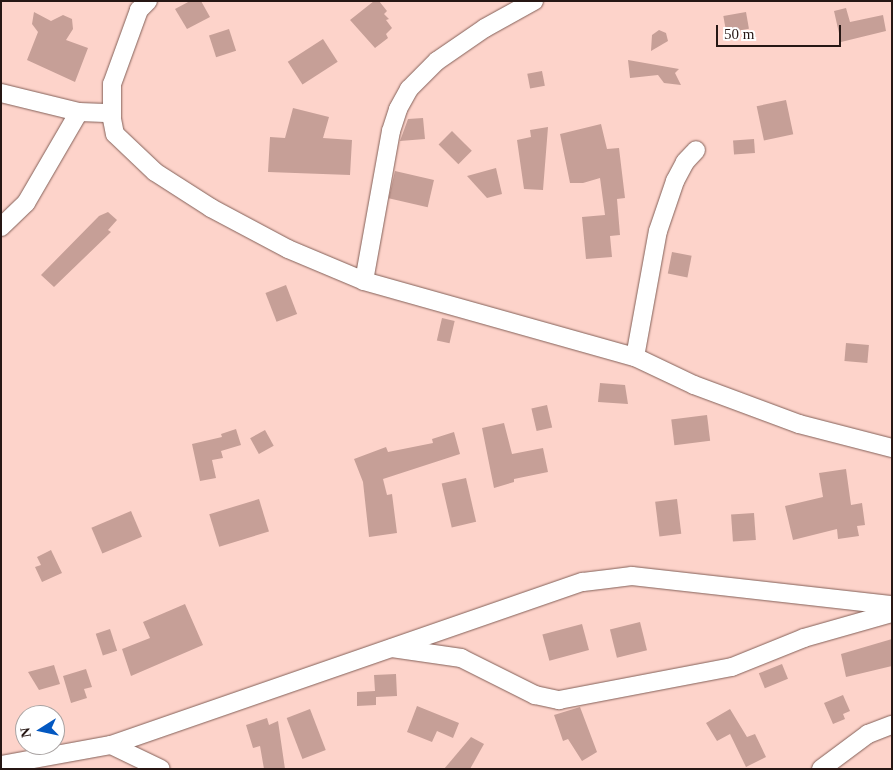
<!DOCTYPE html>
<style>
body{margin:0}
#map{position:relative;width:893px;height:770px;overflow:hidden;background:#fdd3ca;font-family:Georgia,serif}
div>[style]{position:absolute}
.building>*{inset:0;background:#c69f97;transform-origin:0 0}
.roads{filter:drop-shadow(0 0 1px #836058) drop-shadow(0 0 1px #836058)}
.minor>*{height:18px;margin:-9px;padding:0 9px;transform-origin:9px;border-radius:9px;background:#fff}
span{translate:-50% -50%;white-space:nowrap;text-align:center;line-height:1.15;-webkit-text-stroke:4px #fff;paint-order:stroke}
.frame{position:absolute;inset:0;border:2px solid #261714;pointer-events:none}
.north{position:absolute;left:15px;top:705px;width:50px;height:50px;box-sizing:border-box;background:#fff;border:1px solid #a8a2a1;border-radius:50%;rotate:260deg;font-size:14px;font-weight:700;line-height:20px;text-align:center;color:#261714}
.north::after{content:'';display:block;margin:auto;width:18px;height:22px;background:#0358c1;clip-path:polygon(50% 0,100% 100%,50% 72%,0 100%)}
.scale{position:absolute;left:716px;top:25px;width:125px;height:22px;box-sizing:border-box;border:2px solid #261714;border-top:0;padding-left:6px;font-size:15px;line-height:18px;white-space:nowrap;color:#261714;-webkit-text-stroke:4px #fff;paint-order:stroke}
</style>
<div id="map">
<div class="building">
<div style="clip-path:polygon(190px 1px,201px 1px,210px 17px,187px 29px,175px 9px)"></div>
<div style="clip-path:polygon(374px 1px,379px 1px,387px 11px,384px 14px,389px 19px,386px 20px,392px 28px,386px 34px,388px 38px,375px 48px,350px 20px)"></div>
<div style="clip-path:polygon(846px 8px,850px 22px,883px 15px,886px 31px,841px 42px,834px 11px)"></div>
<div style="clip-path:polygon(34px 12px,51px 21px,63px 15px,72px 19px,73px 29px,66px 40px,88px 48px,75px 82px,27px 60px,38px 32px,32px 24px)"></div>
<div style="left:746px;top:12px;width:17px;height:23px;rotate:80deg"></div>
<div style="left:229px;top:29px;width:23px;height:21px;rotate:72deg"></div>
<div style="clip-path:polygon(659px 30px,666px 33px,668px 41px,651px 51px,652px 35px)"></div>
<div style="left:323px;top:39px;width:27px;height:42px;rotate:57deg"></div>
<div style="clip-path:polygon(628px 60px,679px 69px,675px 73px,681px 85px,664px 83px,658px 75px,630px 78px)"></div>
<div style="left:542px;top:71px;width:15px;height:15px;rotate:79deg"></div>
<div style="left:786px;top:100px;width:35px;height:30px;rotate:78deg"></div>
<div style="clip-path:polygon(293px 108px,329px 117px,323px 138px,352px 140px,350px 175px,268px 172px,270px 137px,285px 138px)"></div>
<div style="clip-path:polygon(423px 118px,425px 139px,400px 141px,408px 119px)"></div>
<div style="clip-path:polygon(601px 124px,607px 149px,619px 148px,625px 198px,617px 199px,620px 235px,610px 236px,612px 257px,586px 259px,582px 217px,605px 215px,600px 178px,583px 183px,570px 183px,560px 134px)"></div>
<div style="clip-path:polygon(548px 127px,543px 190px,524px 189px,517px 140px,531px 137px,530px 130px)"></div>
<div style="left:452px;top:131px;width:28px;height:19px;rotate:45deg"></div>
<div style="left:754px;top:139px;width:14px;height:21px;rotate:86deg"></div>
<div style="clip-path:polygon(496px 168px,502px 194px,487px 198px,467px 176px)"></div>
<div style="left:395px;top:171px;width:40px;height:28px;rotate:13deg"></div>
<div style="clip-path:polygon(108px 212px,117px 220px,108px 230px,111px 232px,54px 287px,41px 275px,99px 216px)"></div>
<div style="left:672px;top:252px;width:20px;height:22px;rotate:11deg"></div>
<div style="left:286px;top:285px;width:31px;height:22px;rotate:69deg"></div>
<div style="left:442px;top:318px;width:13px;height:23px;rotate:13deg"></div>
<div style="left:846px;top:343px;width:23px;height:18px;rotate:5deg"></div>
<div style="clip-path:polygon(600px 383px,625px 385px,628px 404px,598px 402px)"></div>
<div style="left:547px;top:405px;width:23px;height:16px;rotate:77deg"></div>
<div style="left:707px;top:415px;width:26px;height:36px;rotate:83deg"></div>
<div style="clip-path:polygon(504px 423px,512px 454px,543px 448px,548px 472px,514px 479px,514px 482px,494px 488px,482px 428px)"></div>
<div style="clip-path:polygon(236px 429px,241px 445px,221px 451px,223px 458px,212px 460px,216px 478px,200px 481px,192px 444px,222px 437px,221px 434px)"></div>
<div style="left:265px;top:430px;width:18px;height:17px;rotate:61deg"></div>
<div style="clip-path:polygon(454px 432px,460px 454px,383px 479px,387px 495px,392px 494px,397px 533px,369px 537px,363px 482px,354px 459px,386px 447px,388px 452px,433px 443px,432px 439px)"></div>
<div style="clip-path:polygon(846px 469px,851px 505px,862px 503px,865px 525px,857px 526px,859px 536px,838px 539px,837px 529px,793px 540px,785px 506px,823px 497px,819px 473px)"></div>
<div style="left:466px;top:478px;width:45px;height:25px;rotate:77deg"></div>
<div style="left:259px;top:499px;width:34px;height:52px;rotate:73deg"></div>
<div style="left:677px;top:499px;width:35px;height:22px;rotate:83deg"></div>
<div style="left:131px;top:511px;width:28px;height:43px;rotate:67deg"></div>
<div style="left:754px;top:513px;width:27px;height:23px;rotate:86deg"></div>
<div style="clip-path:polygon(51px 550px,62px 573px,42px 582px,35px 567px,41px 565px,37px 557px)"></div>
<div style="clip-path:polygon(185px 604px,203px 645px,131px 676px,122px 649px,150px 638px,143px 622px)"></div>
<div style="left:640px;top:622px;width:29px;height:31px;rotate:76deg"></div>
<div style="left:582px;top:624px;width:27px;height:41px;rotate:75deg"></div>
<div style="left:110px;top:629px;width:23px;height:15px;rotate:72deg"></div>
<div style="clip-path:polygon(892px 639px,892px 666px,846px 677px,841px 654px)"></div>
<div style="left:782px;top:664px;width:16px;height:25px;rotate:68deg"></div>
<div style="clip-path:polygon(54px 665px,60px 684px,39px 690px,28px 672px)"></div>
<div style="clip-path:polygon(86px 669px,92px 687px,84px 689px,87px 698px,71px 703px,63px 676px)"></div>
<div style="clip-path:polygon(396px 674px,397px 696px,376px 697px,376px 705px,357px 706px,357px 692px,375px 691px,374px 675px)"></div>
<div style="clip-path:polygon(843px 695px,850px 711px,843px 714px,845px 719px,833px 724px,824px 703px)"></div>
<div style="clip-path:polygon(417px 706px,459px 723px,453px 738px,437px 731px,432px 742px,407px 732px)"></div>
<div style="clip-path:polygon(580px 707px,597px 752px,582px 761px,568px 739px,563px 741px,554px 715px)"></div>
<div style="left:310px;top:709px;width:44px;height:25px;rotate:69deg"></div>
<div style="clip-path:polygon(730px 709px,747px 737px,755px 734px,766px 757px,746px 767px,730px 734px,717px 741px,706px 723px)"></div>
<div style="clip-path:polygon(267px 718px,269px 725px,278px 721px,285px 769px,264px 769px,260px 746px,253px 748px,246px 725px)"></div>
<div style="clip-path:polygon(471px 737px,484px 744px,470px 769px,444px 769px)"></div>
</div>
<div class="roads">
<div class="minor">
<div style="left:148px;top:1px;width:13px;rotate:135deg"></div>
<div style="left:139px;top:10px;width:79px;rotate:110deg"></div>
<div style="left:112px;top:84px;width:35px;rotate:90deg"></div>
<div style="left:112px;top:119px;width:15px;rotate:79deg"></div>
<div style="left:115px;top:134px;width:55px;rotate:43.5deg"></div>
<div style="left:155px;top:172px;width:67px;rotate:32.7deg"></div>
<div style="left:211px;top:208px;width:87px;rotate:28deg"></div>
<div style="left:288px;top:249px;width:82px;rotate:22.8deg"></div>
<div style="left:364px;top:281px;width:281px;rotate:15.7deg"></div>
<div style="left:635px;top:357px;width:65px;rotate:25.4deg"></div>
<div style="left:694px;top:385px;width:112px;rotate:20.4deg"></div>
<div style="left:799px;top:424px;width:96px;rotate:14.5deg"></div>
<div style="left:1px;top:93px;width:80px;rotate:13.7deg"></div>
<div style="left:79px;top:112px;width:33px;rotate:2deg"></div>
<div style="left:1px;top:227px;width:35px;rotate:-44deg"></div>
<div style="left:26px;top:203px;width:105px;rotate:-59.8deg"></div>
<div style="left:364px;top:281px;width:152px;rotate:-79.8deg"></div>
<div style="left:391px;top:131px;width:23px;rotate:-72deg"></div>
<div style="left:398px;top:109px;width:23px;rotate:-61deg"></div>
<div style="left:409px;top:89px;width:40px;rotate:-45deg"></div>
<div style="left:437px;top:61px;width:58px;rotate:-34.5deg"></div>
<div style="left:485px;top:28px;width:56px;rotate:-28.9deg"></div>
<div style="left:635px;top:357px;width:128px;rotate:-79.7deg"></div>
<div style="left:658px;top:231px;width:53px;rotate:-71.2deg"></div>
<div style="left:675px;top:181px;width:21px;rotate:-62deg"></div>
<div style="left:685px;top:162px;width:16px;rotate:-47deg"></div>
<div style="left:392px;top:648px;width:70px;rotate:8.2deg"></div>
<div style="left:461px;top:658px;width:83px;rotate:26.6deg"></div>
<div style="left:535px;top:695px;width:25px;rotate:12deg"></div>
<div style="left:559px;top:700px;width:176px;rotate:-10.8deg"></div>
<div style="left:732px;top:667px;width:78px;rotate:-21.9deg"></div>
<div style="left:804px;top:638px;width:91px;rotate:-15.9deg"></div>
<div style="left:111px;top:745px;width:55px;rotate:25.6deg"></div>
<div style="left:1px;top:765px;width:112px;rotate:-10.3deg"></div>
<div style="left:111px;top:745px;width:499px;rotate:-19.1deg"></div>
<div style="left:583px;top:582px;width:49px;rotate:-7deg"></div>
<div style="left:632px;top:576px;width:262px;rotate:6.4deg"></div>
<div style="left:821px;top:769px;width:59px;rotate:-36.7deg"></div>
<div style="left:868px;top:734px;width:26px;rotate:-21deg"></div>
</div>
</div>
<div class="frame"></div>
<div class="north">N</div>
<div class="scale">50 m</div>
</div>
